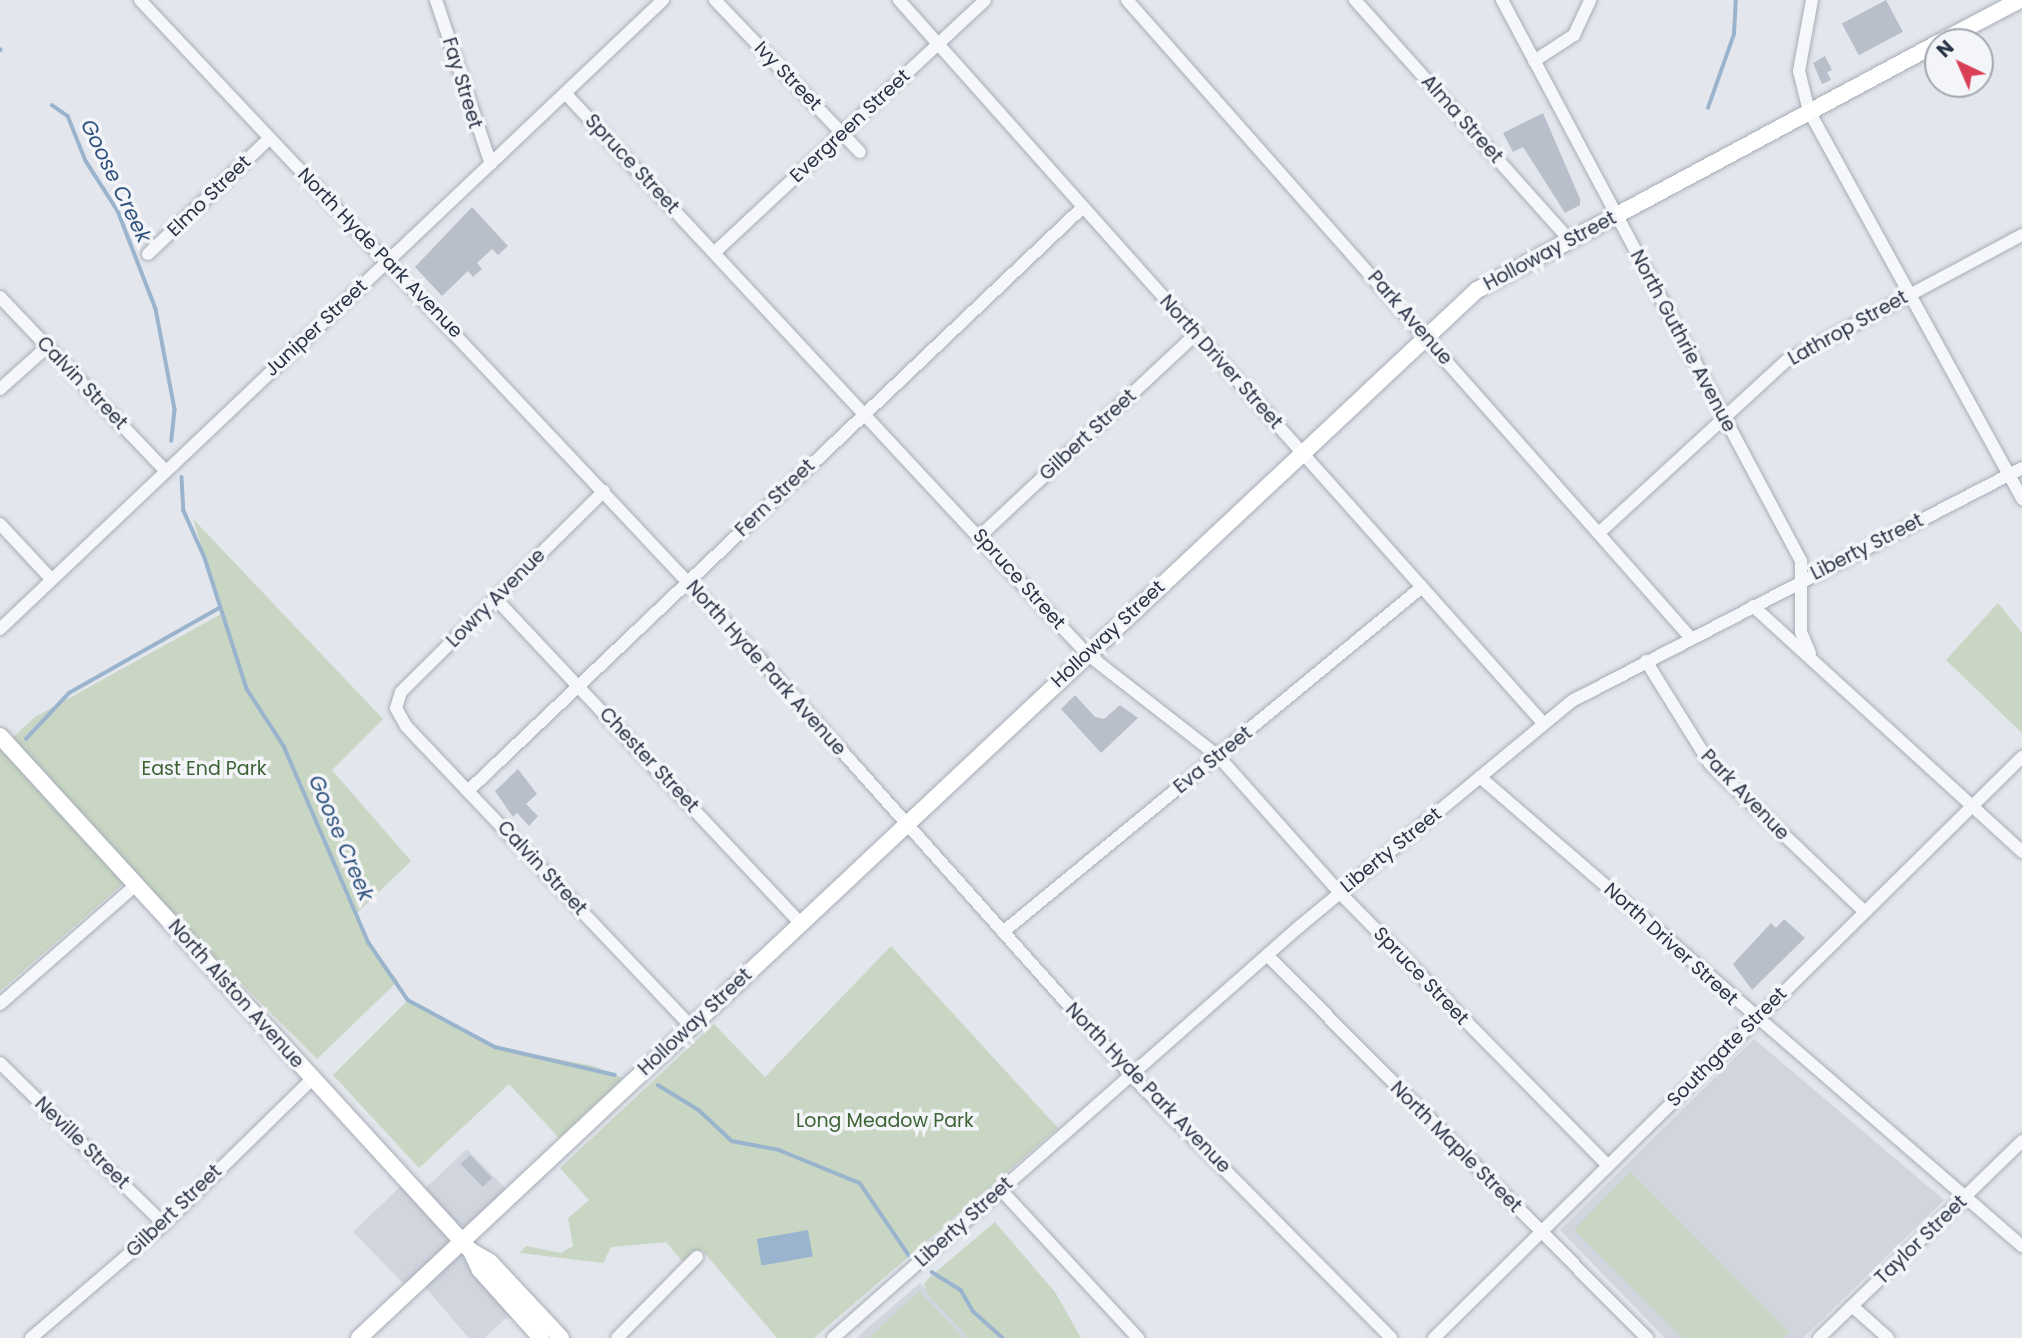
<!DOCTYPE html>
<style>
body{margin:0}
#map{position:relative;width:2022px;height:1338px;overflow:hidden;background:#e3e6ec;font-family:Poppins,sans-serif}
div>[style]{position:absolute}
.built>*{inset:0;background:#d0d5de}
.green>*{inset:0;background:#c8d6c3}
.water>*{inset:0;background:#9bb4ce;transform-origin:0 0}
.stream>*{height:3.5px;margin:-1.75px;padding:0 1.75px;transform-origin:1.75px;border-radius:1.75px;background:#9bb4ce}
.building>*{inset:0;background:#b9bfca;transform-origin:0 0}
.roads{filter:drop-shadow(0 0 2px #a7adb7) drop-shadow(0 0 2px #a7adb7)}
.minor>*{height:12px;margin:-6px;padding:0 6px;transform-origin:6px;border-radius:6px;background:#f6f7fa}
.major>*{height:16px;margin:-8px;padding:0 8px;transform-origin:8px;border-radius:8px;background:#fff}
span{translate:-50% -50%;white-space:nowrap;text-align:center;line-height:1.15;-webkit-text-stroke:7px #f3f5f9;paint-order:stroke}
.street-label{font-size:19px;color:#293346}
.park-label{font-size:19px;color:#3d6335}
.water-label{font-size:21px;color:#2f527d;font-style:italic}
.north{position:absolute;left:1924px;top:28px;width:70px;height:70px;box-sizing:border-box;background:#f3f5f9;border:2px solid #a2a7b1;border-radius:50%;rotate:316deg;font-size:19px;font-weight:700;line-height:28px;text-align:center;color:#293346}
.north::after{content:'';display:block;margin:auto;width:24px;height:32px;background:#d93f56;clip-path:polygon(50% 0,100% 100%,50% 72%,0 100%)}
</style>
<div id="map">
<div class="built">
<div style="clip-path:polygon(1754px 1039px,1944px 1200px,1803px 1338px,1665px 1338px,1560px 1230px)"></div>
<div style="clip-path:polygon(467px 1149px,506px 1189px,452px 1241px,516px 1309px,484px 1338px,469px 1338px,415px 1276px,404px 1284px,353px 1232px,403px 1184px,416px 1197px)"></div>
<div style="clip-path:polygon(920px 1283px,972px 1338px,856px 1338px)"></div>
</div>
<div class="green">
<div style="clip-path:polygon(193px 519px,383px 719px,332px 770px,411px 861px,356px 914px,373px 951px,398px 981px,317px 1059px,133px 875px,0 991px,0 749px,35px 717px,223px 613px)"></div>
<div style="clip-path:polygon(1998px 603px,2022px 633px,2022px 733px,1946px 660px)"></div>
<div style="clip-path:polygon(891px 946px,1058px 1128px,814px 1338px,777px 1338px,702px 1250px,682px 1261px,666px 1242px,611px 1247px,603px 1263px,520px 1253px,526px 1246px,561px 1253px,573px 1246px,568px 1218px,589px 1200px,560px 1168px,714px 1024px,765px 1077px)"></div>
<div style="clip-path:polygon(408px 1000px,495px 1047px,594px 1066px,623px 1078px,559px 1138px,509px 1084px,419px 1168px,333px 1075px)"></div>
<div style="clip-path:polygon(1630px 1172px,1789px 1332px,1783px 1338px,1683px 1338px,1574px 1230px)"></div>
<div style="clip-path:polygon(995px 1222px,1055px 1292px,1081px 1338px,969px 1338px,928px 1294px,924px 1284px,930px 1277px)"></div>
<div style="clip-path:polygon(919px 1291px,963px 1338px,869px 1338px)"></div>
</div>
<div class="water">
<div style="left:808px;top:1230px;width:27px;height:52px;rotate:80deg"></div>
</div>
<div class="stream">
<div style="left:0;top:49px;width:1px;rotate:45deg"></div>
<div style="left:52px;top:105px;width:19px;rotate:35deg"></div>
<div style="left:68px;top:116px;width:48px;rotate:68.2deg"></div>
<div style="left:86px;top:161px;width:59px;rotate:57.4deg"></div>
<div style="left:118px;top:211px;width:105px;rotate:68.8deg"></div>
<div style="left:156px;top:309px;width:103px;rotate:79.3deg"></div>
<div style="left:175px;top:410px;width:31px;rotate:96deg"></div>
<div style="left:1708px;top:108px;width:78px;rotate:-70.6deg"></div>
<div style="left:1734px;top:34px;width:34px;rotate:-87deg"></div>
<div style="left:182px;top:477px;width:34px;rotate:87deg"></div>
<div style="left:184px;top:511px;width:51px;rotate:65.9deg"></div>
<div style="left:205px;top:558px;width:138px;rotate:72.2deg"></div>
<div style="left:247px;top:689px;width:68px;rotate:57deg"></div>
<div style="left:284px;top:746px;width:215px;rotate:66.7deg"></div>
<div style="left:369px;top:943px;width:69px;rotate:55.6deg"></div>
<div style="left:408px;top:1000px;width:99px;rotate:28.4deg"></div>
<div style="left:495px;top:1047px;width:123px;rotate:13.1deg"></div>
<div style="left:26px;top:739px;width:63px;rotate:-46.9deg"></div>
<div style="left:69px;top:693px;width:172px;rotate:-29.5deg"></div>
<div style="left:658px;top:1085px;width:48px;rotate:31.4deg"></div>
<div style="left:699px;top:1110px;width:45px;rotate:43.2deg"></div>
<div style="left:732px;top:1141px;width:48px;rotate:10.8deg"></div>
<div style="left:779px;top:1150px;width:87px;rotate:22.2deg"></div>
<div style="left:860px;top:1183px;width:87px;rotate:55.8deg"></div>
<div style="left:932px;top:1272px;width:34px;rotate:32deg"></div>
<div style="left:961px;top:1290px;width:24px;rotate:60deg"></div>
<div style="left:973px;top:1311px;width:40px;rotate:42deg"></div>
</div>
<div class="building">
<div style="left:1886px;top:0;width:36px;height:50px;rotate:62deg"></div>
<div style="clip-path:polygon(1825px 56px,1832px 70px,1827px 72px,1831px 80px,1822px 84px,1813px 63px)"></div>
<div style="clip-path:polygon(1543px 113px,1580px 199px,1580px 205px,1565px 213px,1523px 147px,1513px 152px,1503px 133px)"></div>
<div style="clip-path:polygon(472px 207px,508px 246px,498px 255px,492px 249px,477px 263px,482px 269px,473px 277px,468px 271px,442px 296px,415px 267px)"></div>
<div style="clip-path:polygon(1075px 695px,1095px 717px,1104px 719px,1120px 705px,1138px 718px,1101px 753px,1061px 709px)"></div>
<div style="clip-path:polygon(518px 769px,537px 794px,526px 804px,538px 816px,529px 826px,517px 813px,513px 817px,495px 791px)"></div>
<div style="clip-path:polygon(1784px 919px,1805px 938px,1752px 990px,1733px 964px,1771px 923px,1776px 928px)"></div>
<div style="left:470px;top:1155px;width:32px;height:13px;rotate:46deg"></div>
</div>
<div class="roads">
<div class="minor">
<div style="left:140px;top:0;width:902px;rotate:46.75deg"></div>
<div style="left:758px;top:657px;width:560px;rotate:48.26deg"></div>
<div style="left:1131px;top:1075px;width:370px;rotate:45.3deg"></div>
<div style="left:436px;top:0;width:173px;rotate:71.5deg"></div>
<div style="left:715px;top:0;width:210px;rotate:46.4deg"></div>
<div style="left:899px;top:0;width:968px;rotate:48.31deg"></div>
<div style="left:1127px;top:0;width:850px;rotate:48.53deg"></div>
<div style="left:1355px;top:0;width:321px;rotate:48.2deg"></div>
<div style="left:1502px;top:0;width:636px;rotate:61.94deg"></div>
<div style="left:1801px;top:561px;width:71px;rotate:90deg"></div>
<div style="left:1801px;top:632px;width:23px;rotate:67deg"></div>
<div style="left:1812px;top:0;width:72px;rotate:100.4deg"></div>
<div style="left:1799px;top:71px;width:41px;rotate:76deg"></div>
<div style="left:1809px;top:111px;width:443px;rotate:61.2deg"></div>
<div style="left:1534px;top:61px;width:48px;rotate:-33deg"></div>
<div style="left:1574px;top:35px;width:38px;rotate:-65deg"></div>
<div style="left:565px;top:93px;width:766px;rotate:47.06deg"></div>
<div style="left:1087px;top:654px;width:166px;rotate:37.9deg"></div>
<div style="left:1218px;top:756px;width:182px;rotate:48.3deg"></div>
<div style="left:1339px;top:892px;width:384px;rotate:45.5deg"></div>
<div style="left:715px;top:252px;width:369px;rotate:-43deg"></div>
<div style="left:148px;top:254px;width:168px;rotate:-43.6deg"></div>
<div style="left:0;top:297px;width:239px;rotate:46.4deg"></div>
<div style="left:0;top:389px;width:63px;rotate:-41.8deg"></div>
<div style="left:604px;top:491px;width:286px;rotate:135.3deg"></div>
<div style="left:401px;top:692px;width:17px;rotate:107deg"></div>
<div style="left:396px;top:708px;width:21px;rotate:61deg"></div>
<div style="left:406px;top:726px;width:414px;rotate:46.5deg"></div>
<div style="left:0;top:524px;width:76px;rotate:47.1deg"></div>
<div style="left:1600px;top:532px;width:253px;rotate:-42.6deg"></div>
<div style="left:1786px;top:361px;width:268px;rotate:-28.1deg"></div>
<div style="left:980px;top:536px;width:296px;rotate:-43.1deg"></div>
<div style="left:496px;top:599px;width:444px;rotate:46.8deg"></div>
<div style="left:1753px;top:606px;width:365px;rotate:42.4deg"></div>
<div style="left:0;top:629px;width:914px;rotate:-43.49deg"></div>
<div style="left:1646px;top:661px;width:121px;rotate:58.1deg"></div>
<div style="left:1710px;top:764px;width:214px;rotate:43.7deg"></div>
<div style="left:1480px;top:777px;width:717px;rotate:40.87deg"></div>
<div style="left:468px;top:791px;width:848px;rotate:-43.52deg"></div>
<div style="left:1003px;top:932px;width:543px;rotate:-39.47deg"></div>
<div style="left:1267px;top:955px;width:540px;rotate:45.23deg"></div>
<div style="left:0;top:1004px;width:181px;rotate:-41.2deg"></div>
<div style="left:0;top:1063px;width:230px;rotate:44.5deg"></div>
<div style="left:1001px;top:1190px;width:202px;rotate:47.2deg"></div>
<div style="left:1852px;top:1306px;width:48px;rotate:41.6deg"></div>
<div style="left:31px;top:1338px;width:175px;rotate:-40.6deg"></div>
<div style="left:164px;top:1224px;width:209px;rotate:-44.4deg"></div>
<div style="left:617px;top:1338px;width:114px;rotate:-45.4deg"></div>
<div style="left:833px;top:1338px;width:623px;rotate:-41.42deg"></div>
<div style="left:1300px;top:926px;width:353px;rotate:-39.6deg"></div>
<div style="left:1572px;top:701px;width:507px;rotate:-27.37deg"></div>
<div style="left:1434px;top:1338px;width:827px;rotate:-44.66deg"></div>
<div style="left:1819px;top:1338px;width:283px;rotate:-44.1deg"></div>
</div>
<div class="major">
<div style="left:1940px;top:42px;width:90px;rotate:-27.7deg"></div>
<div style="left:0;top:736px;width:698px;rotate:47.56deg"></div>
<div style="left:471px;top:1251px;width:22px;rotate:30deg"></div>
<div style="left:490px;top:1262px;width:104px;rotate:46.9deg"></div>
<div style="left:471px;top:1251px;width:21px;rotate:65deg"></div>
<div style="left:480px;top:1270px;width:91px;rotate:48.1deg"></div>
<div style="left:359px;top:1338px;width:1532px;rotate:-43.15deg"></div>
<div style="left:1477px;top:290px;width:523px;rotate:-28.18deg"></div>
</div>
</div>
<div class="street-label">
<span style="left:788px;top:76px;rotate:46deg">Ivy Street</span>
<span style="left:462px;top:83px;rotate:73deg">Fay Street</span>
<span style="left:1462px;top:119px;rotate:48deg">Alma Street</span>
<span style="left:850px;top:126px;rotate:-43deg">Evergreen Street</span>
<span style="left:632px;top:164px;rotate:47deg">Spruce Street</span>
<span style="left:209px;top:196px;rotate:-44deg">Elmo Street</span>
<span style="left:1550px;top:251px;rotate:-28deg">Holloway Street</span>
<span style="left:380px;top:253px;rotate:46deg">North Hyde Park Avenue</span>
<span style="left:1410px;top:318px;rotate:49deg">Park Avenue</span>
<span style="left:316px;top:328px;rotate:-43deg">Juniper Street</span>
<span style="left:1848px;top:328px;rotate:-29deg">Lathrop Street</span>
<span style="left:1683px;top:341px;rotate:62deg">North Guthrie Avenue</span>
<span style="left:1221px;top:362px;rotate:48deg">North Driver Street</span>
<span style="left:82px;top:383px;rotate:46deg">Calvin Street</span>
<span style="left:1088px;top:435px;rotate:-43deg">Gilbert Street</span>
<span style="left:775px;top:498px;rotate:-44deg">Fern Street</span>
<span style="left:1867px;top:547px;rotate:-27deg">Liberty Street</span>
<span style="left:1019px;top:579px;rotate:48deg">Spruce Street</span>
<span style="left:496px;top:598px;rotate:-45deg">Lowry Avenue</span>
<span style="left:1108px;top:634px;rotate:-43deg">Holloway Street</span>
<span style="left:766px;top:668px;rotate:48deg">North Hyde Park Avenue</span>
<span style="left:649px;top:760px;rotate:47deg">Chester Street</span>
<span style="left:1213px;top:760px;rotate:-39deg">Eva Street</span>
<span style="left:1745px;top:795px;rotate:46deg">Park Avenue</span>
<span style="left:1391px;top:850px;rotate:-39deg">Liberty Street</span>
<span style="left:542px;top:868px;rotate:47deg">Calvin Street</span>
<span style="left:1671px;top:944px;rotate:42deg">North Driver Street</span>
<span style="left:1421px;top:976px;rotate:46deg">Spruce Street</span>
<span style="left:236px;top:994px;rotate:48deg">North Alston Avenue</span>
<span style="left:695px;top:1022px;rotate:-43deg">Holloway Street</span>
<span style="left:1727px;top:1047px;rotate:-45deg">Southgate Street</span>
<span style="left:1148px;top:1088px;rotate:46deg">North Hyde Park Avenue</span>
<span style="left:82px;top:1143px;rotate:44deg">Neville Street</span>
<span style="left:1456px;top:1147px;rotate:45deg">North Maple Street</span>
<span style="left:174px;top:1211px;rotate:-44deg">Gilbert Street</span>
<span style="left:964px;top:1222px;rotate:-42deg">Liberty Street</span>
<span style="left:1921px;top:1240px;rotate:-44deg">Taylor Street</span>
</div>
<div class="park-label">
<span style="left:204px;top:769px">East End Park</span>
<span style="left:885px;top:1121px">Long Meadow Park</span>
</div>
<div class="water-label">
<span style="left:116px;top:181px;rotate:64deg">Goose Creek</span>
<span style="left:341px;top:838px;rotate:67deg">Goose Creek</span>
</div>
<div class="north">N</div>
</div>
